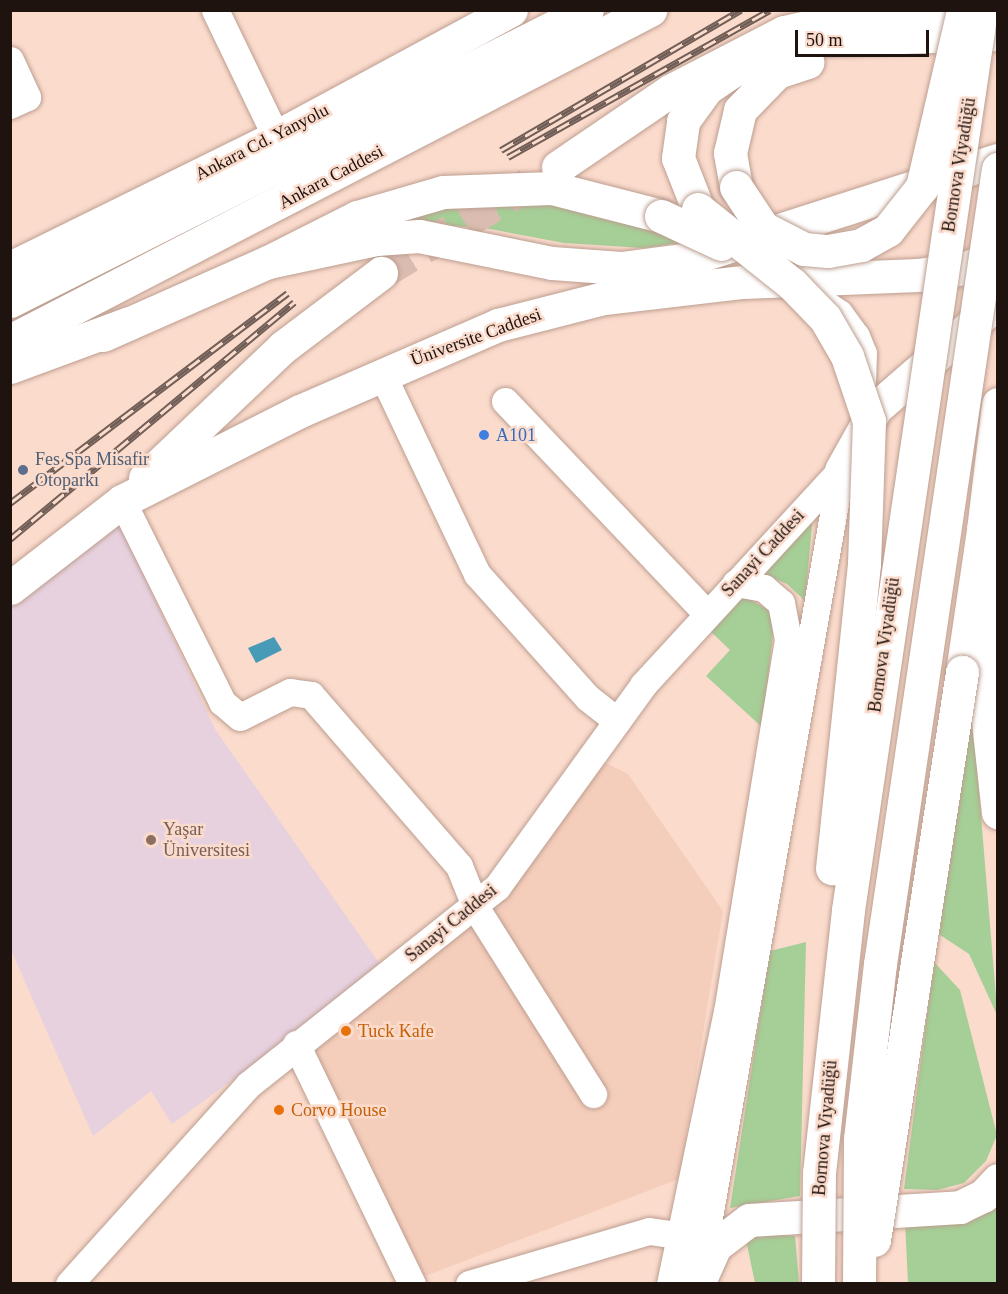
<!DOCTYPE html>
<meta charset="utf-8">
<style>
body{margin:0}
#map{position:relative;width:1008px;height:1294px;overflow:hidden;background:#fbdbcc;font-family:"Times New Roman",serif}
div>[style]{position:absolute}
.built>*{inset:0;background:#f5cdbb}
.education>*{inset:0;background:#e7d1df}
.green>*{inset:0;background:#a5cf96}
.water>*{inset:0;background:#489bb7}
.major-tunnel>*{height:33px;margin-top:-16.5px;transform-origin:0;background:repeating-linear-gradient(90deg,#dabdb0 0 33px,transparent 0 49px)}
.roads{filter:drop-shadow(0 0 2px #bc9e90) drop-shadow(0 0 2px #bc9e90)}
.minor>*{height:27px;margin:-13.5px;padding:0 13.5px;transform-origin:13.5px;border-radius:13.5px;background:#fff}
.major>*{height:33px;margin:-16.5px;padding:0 16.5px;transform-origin:16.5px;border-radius:16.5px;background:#fff}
.highway>*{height:33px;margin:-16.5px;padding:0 16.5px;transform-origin:16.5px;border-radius:16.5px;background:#fff}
.rail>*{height:7px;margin-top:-3.5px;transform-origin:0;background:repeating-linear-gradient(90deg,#fbdbcc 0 14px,#715e56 0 28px);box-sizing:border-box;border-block:2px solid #715e56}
.bridges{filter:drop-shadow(0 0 2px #bc9e90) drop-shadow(0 0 2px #bc9e90)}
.highway-bridge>*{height:33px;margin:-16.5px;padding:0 16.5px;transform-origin:16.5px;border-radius:16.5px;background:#fff}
.dots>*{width:16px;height:16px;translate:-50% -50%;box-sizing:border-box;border:3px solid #fbdbcc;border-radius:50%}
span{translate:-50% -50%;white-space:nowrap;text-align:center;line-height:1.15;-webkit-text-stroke:5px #fbdbcc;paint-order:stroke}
.street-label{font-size:18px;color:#1e130e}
.shop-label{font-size:18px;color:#366cbe}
.left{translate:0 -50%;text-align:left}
.service-label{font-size:18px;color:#4e5e75}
.education-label{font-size:18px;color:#785e54}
.food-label{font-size:18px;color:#c56008}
.frame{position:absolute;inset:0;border:12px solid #1e130e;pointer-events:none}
.scale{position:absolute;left:795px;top:30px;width:134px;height:27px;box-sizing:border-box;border:3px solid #1e130e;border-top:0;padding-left:8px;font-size:18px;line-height:21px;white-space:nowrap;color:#1e130e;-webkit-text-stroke:4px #fbdbcc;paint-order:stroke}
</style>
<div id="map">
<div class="built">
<div style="clip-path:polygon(598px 759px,628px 774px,723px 911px,679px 1179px,425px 1276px,307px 1052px,475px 924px)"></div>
</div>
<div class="education">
<div style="clip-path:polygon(117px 517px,215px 729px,384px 970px,172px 1124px,151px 1091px,93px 1136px,11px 950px,10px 608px)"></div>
</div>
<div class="green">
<div style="clip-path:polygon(514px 190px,647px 215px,679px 243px,643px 248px,564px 243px,490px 229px,369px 219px)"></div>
<div style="clip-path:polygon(813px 515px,805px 601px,787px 584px,764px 574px)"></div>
<div style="clip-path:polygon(748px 598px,770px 611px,774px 622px,763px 728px,706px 676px,730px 650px,707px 628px,734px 599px)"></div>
<div style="clip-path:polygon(970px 683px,997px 1009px,997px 1015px,969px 954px,934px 931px)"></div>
<div style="clip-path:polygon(806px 942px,800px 1196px,730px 1208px,770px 951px)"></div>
<div style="clip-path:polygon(934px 962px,960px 990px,997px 1135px,986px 1161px,964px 1183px,937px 1190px,904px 1189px)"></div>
<div style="clip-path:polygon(997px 1204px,997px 1283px,908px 1283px,905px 1222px)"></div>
<div style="clip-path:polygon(764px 1234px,795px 1236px,799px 1283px,755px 1283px,746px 1240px)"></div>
</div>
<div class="water">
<div style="clip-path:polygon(274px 637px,282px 650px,256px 663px,248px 648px)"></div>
</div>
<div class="major-tunnel">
<div style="left:381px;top:273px;width:172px;rotate:-31.2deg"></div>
</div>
<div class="roads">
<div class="minor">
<div style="left:215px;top:10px;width:141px;rotate:64.3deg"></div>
<div style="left:10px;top:60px;width:41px;rotate:65.3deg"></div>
<div style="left:27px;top:97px;width:19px;rotate:155deg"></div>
<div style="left:818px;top:299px;width:25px;rotate:34deg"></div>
<div style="left:839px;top:313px;width:29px;rotate:54deg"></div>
<div style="left:856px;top:336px;width:18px;rotate:68deg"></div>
<div style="left:863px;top:353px;width:27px;rotate:92deg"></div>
<div style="left:382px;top:374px;width:221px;rotate:64.6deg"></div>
<div style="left:477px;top:574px;width:166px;rotate:48.2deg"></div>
<div style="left:588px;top:698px;width:37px;rotate:38deg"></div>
<div style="left:505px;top:401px;width:292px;rotate:46.5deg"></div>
<div style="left:122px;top:501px;width:225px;rotate:63.5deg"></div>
<div style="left:222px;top:702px;width:23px;rotate:40deg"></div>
<div style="left:240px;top:717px;width:56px;rotate:-26.6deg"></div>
<div style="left:290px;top:692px;width:21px;rotate:8deg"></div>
<div style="left:311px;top:695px;width:226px;rotate:49.1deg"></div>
<div style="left:459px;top:866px;width:45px;rotate:68deg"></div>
<div style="left:476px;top:908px;width:220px;rotate:57.8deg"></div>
<div style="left:296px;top:1044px;width:267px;rotate:64.2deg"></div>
<div style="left:700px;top:1268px;width:811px;rotate:-79.99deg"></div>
<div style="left:69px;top:1284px;width:268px;rotate:-48deg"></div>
<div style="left:248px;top:1085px;width:318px;rotate:-38.5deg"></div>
<div style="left:497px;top:887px;width:249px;rotate:-54.1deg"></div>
<div style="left:643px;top:685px;width:292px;rotate:-47.4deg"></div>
<div style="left:469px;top:1284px;width:188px;rotate:-16.4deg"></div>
<div style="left:649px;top:1231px;width:28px;rotate:8deg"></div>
<div style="left:670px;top:1284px;width:278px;rotate:-78.2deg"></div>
<div style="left:727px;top:1012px;width:378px;rotate:-80.7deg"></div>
<div style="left:788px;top:639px;width:37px;rotate:-101deg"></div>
<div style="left:781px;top:603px;width:23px;rotate:-139deg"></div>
<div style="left:764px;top:588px;width:29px;rotate:-170deg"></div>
</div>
<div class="major">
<div style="left:558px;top:167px;width:135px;rotate:-34.2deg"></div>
<div style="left:670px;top:91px;width:128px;rotate:-27.4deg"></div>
<div style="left:784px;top:32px;width:65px;rotate:-12.5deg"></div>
<div style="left:847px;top:18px;width:143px;rotate:0.8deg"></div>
<div style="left:10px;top:268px;width:297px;rotate:-26.2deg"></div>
<div style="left:276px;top:137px;width:267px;rotate:-28.4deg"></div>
<div style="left:103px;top:335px;width:180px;rotate:-23.9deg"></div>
<div style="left:268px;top:262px;width:110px;rotate:-12deg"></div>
<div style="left:376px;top:239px;width:43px;rotate:-4deg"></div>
<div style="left:419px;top:236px;width:136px;rotate:11.5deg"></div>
<div style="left:552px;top:263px;width:69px;rotate:4.1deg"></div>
<div style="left:621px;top:268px;width:69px;rotate:-7.5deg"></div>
<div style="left:689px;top:259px;width:324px;rotate:-17.8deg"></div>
<div style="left:998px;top:404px;width:126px;rotate:96.8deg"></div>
<div style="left:983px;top:529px;width:175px;rotate:89deg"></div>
<div style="left:986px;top:704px;width:109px;rotate:83.7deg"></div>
<div style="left:841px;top:470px;width:71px;rotate:-60.6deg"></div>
<div style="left:876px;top:408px;width:162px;rotate:-41deg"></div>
<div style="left:145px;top:478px;width:190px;rotate:-43.5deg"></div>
<div style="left:283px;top:347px;width:123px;rotate:-37.1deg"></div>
<div style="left:10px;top:588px;width:142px;rotate:-37.8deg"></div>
<div style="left:122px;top:501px;width:199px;rotate:-26.8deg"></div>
<div style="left:300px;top:411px;width:216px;rotate:-23.5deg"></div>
<div style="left:498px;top:325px;width:109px;rotate:-14.3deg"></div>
<div style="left:604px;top:298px;width:140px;rotate:-6.6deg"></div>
<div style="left:743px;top:282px;width:175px;rotate:-2.3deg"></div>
<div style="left:918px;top:275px;width:49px;rotate:-8.3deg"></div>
<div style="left:966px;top:268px;width:35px;rotate:-24deg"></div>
<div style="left:698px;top:1284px;width:42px;rotate:-65.9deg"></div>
<div style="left:715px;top:1246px;width:43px;rotate:-37.4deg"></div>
<div style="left:749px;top:1220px;width:211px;rotate:-3.5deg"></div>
<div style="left:960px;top:1207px;width:25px;rotate:-26deg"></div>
<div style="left:983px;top:1196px;width:22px;rotate:-47deg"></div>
</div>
<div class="highway">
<div style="left:736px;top:187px;width:35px;rotate:-100deg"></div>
<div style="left:730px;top:153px;width:44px;rotate:-76.9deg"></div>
<div style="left:740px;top:110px;width:53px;rotate:-45.8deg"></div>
<div style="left:777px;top:72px;width:32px;rotate:-18deg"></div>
<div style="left:698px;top:209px;width:55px;rotate:-111.4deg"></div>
<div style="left:678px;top:158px;width:37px;rotate:-82deg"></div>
<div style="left:683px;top:121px;width:41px;rotate:-54deg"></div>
<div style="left:707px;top:88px;width:32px;rotate:-34deg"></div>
<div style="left:734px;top:70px;width:78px;rotate:-22.6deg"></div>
<div style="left:806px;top:40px;width:192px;rotate:-1.8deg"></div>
<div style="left:268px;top:262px;width:100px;rotate:-26.8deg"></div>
<div style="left:357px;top:217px;width:90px;rotate:-16.2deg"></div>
<div style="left:443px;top:192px;width:109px;rotate:-2.1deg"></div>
<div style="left:552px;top:188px;width:113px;rotate:14.4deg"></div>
<div style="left:10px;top:301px;width:646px;rotate:-26.76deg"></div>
<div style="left:10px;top:341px;width:721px;rotate:-27.35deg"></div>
<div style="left:10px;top:367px;width:127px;rotate:-20.3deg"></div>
<div style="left:962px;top:672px;width:145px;rotate:-81.6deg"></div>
</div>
</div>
<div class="rail">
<div style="left:501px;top:150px;width:278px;rotate:-30.3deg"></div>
<div style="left:508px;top:157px;width:300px;rotate:-29.3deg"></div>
<div style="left:10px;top:503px;width:348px;rotate:-37.1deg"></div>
<div style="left:10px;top:539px;width:370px;rotate:-39.8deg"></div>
</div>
<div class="bridges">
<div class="highway-bridge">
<div style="left:736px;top:187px;width:49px;rotate:56.6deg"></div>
<div style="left:763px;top:228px;width:46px;rotate:27.1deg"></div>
<div style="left:804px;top:249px;width:24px;rotate:5deg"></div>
<div style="left:828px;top:251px;width:34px;rotate:-10deg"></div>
<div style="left:861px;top:245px;width:31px;rotate:-29deg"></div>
<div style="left:888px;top:230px;width:55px;rotate:-51.7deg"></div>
<div style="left:922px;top:187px;width:177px;rotate:-76.9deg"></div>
<div style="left:698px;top:209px;width:120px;rotate:38.6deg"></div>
<div style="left:792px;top:284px;width:47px;rotate:45.9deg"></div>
<div style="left:825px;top:318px;width:44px;rotate:59.9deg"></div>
<div style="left:847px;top:356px;width:69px;rotate:71.3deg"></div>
<div style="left:869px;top:421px;width:143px;rotate:92deg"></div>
<div style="left:864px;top:564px;width:306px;rotate:96deg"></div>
<div style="left:661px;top:216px;width:66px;rotate:25deg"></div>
<div style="left:874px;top:1240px;width:575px;rotate:-81.19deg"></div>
<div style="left:818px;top:1284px;width:111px;rotate:-89.5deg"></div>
<div style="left:819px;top:1173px;width:265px;rotate:-83.7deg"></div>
<div style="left:848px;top:910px;width:910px;rotate:-81.59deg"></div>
<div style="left:859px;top:1284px;width:145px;rotate:-89.6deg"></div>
<div style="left:860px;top:1139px;width:176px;rotate:-83.5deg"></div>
<div style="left:880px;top:964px;width:804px;rotate:-81.56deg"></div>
</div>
</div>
<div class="dots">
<div style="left:484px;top:435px;background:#3f7fe0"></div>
<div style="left:23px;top:470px;background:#5c6f8a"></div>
<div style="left:151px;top:840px;background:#8d6e63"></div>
<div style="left:346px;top:1031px;background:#e8710a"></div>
<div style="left:279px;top:1110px;background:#e8710a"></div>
</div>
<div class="street-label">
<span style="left:262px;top:142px;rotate:-27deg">Ankara Cd. Yanyolu</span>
<span style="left:959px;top:165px;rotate:-81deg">Bornova Viyadüğü</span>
<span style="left:331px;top:177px;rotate:-28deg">Ankara Caddesi</span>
<span style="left:476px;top:337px;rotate:-20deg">Üniversite Caddesi</span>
<span style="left:763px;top:553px;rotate:-47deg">Sanayi Caddesi</span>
<span style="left:884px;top:645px;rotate:-82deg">Bornova Viyadüğü</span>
<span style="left:451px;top:923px;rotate:-39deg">Sanayi Caddesi</span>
<span style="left:825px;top:1128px;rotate:-85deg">Bornova Viyadüğü</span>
</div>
<div class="shop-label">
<span class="left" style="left:496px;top:435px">A101</span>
</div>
<div class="service-label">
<span class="left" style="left:35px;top:470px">Fes Spa Misafir<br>Otoparkı</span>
</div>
<div class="education-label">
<span class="left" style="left:163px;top:840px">Yaşar<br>Üniversitesi</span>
</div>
<div class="food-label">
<span class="left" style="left:358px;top:1031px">Tuck Kafe</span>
<span class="left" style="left:291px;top:1110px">Corvo House</span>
</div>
<div class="frame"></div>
<div class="scale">50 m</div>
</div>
